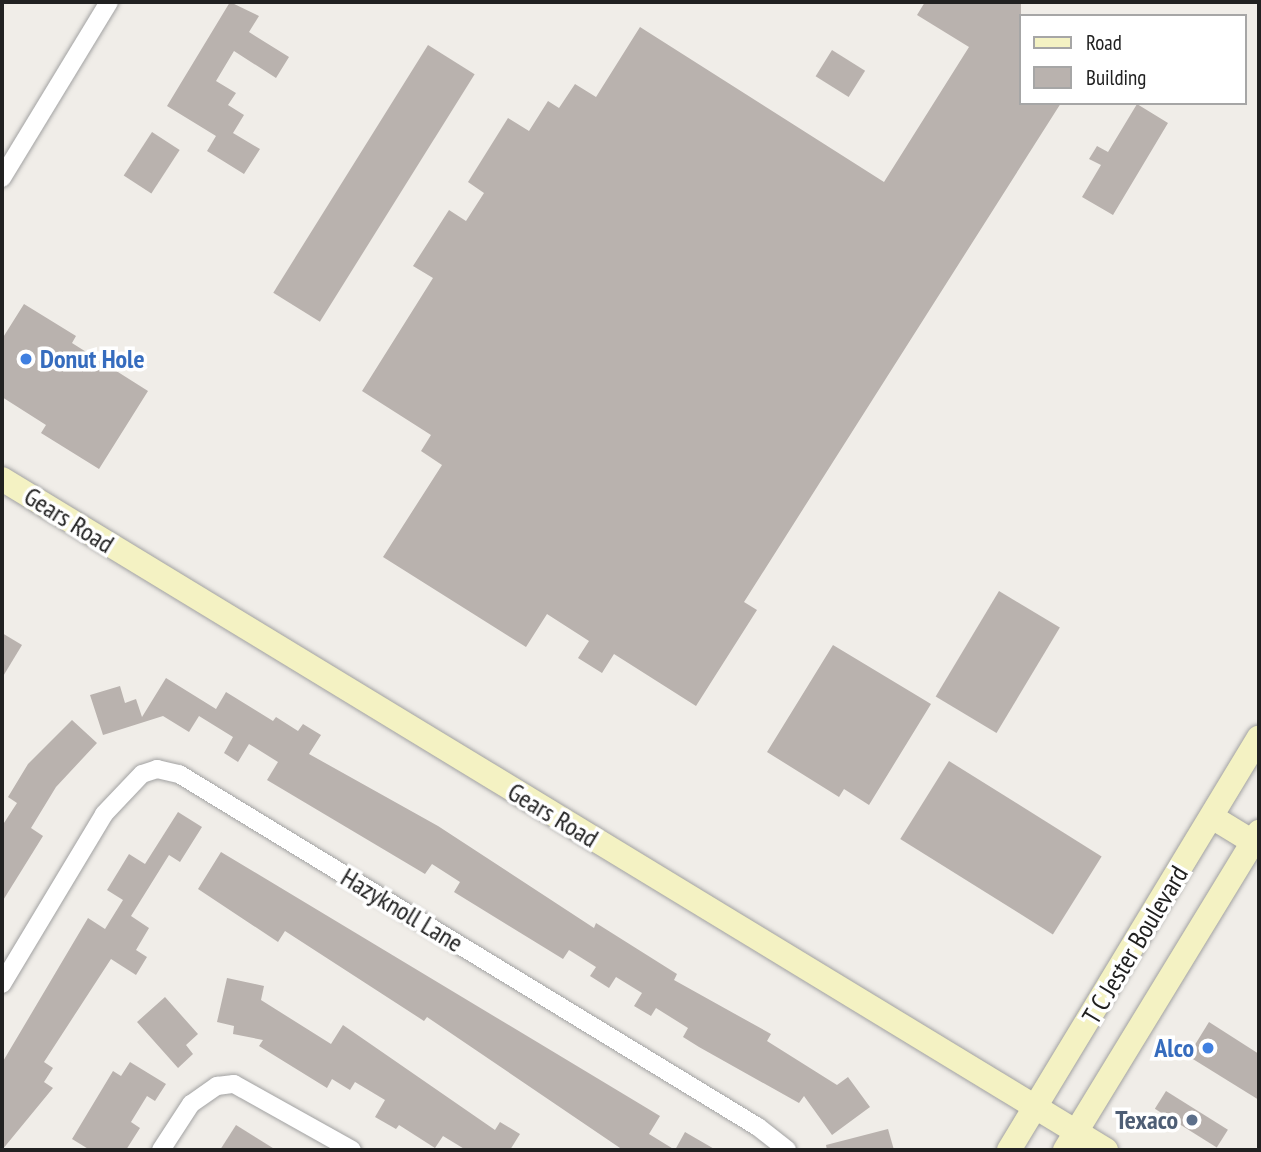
<!DOCTYPE html>
<style>
body{margin:0}
#map{position:relative;width:1261px;height:1152px;overflow:hidden;background:#f0ede8;font-family:"PT Sans Narrow",sans-serif}
div>[style]{position:absolute}
.building>*{inset:0;background:#b9b2ae;transform-origin:0 0}
.roads{filter:drop-shadow(0 0 2px #a2a2a2) drop-shadow(0 0 2px #a2a2a2)}
.street>*{height:18px;margin:-9px;padding:0 9px;transform-origin:9px;border-radius:9px;background:#fff}
.secondary>*{height:24px;margin:-12px;padding:0 12px;transform-origin:12px;border-radius:12px;background:#f4f2c3}
.dots>*{width:19px;height:19px;translate:-50% -50%;box-sizing:border-box;border:4px solid #fff;border-radius:50%}
span{translate:-50% -50%;white-space:nowrap;text-align:center;line-height:1.15;-webkit-text-stroke:7px #fff;paint-order:stroke}
.shop-label{font-size:26px;color:#366cbe;font-weight:700}
.left{translate:0 -50%;text-align:left}
.right{translate:-100% -50%;text-align:right}
.street-label{font-size:26px;color:#212121}
.service-label{font-size:26px;color:#4e5e75;font-weight:700}
.frame{position:absolute;inset:0;border:4px solid #212121;pointer-events:none}
.legend{position:absolute;left:1019px;top:14px;width:228px;height:91px;box-sizing:border-box;background:#fff;border:2px solid #a6a6a6;margin:0;padding:9px 12px;list-style:none;font-size:21px;color:#212121}
.legend li{display:flex;align-items:center;gap:14px;height:35px}
.legend b{width:35px;border:2px solid #a6a6a6}
</style>
<div id="map">
<div class="building">
<div style="clip-path:polygon(230px 2px,259px 16px,249px 32px,289px 57px,276px 78px,234px 51px,216px 81px,236px 93px,228px 105px,244px 115px,233px 133px,260px 149px,244px 174px,207px 151px,216px 136px,167px 106px)"></div>
<div style="clip-path:polygon(925px 2px,1021px 2px,1021px 103px,1061px 103px,744px 602px,757px 610px,696px 706px,614px 654px,602px 673px,578px 658px,589px 641px,547px 614px,526px 647px,383px 557px,442px 465px,421px 451px,431px 435px,362px 391px,433px 278px,413px 266px,449px 210px,466px 221px,484px 193px,468px 182px,508px 118px,529px 131px,548px 101px,559px 108px,575px 84px,596px 97px,640px 27px,884px 182px,969px 47px,917px 15px)"></div>
<div style="left:428px;top:45px;width:55px;height:292px;rotate:32deg"></div>
<div style="left:832px;top:50px;width:39px;height:31px;rotate:32deg"></div>
<div style="clip-path:polygon(1137px 104px,1168px 123px,1113px 215px,1082px 197px,1101px 165px,1089px 159px,1097px 146px,1108px 152px)"></div>
<div style="left:152px;top:132px;width:33px;height:52px;rotate:33deg"></div>
<div style="clip-path:polygon(24px 304px,76px 336px,72px 343px,148px 391px,99px 469px,41px 433px,46px 425px,2px 397px,2px 339px)"></div>
<div style="left:999px;top:591px;width:71px;height:123px;rotate:31deg"></div>
<div style="clip-path:polygon(2px 633px,22px 645px,2px 678px)"></div>
<div style="clip-path:polygon(833px 645px,931px 704px,869px 805px,844px 789px,839px 797px,767px 752px)"></div>
<div style="clip-path:polygon(166px 678px,216px 709px,226px 692px,273px 721px,276px 717px,298px 731px,303px 724px,321px 735px,309px 754px,438px 826px,594px 928px,596px 923px,677px 974px,674px 980px,771px 1034px,767px 1041px,837px 1085px,848px 1077px,870px 1107px,832px 1135px,804px 1096px,799px 1103px,699px 1047px,683px 1037px,688px 1028px,656px 1008px,651px 1016px,634px 1006px,642px 993px,616px 977px,609px 988px,590px 976px,596px 967px,569px 950px,563px 959px,454px 892px,460px 882px,432px 864px,425px 874px,267px 780px,278px 762px,249px 744px,238px 762px,224px 753px,233px 737px,199px 716px,189px 732px,163px 716px,103px 735px,90px 695px,120px 686px,125px 703px,136px 699px,142px 717px)"></div>
<div style="clip-path:polygon(72px 720px,97px 743px,56px 787px,31px 828px,43px 836px,2px 902px,2px 826px,17px 803px,8px 797px,28px 764px)"></div>
<div style="left:949px;top:761px;width:180px;height:92px;rotate:32deg"></div>
<div style="clip-path:polygon(178px 812px,202px 827px,180px 862px,169px 855px,131px 916px,149px 928px,136px 950px,147px 957px,136px 975px,111px 959px,44px 1062px,53px 1068px,44px 1082px,53px 1088px,2px 1150px,2px 1063px,88px 918px,105px 929px,123px 900px,107px 890px,129px 854px,145px 864px)"></div>
<div style="clip-path:polygon(221px 852px,660px 1116px,649px 1134px,675px 1150px,685px 1132px,716px 1150px,623px 1150px,427px 1017px,424px 1021px,285px 931px,278px 942px,198px 889px)"></div>
<div style="clip-path:polygon(227px 978px,264px 986px,261px 1000px,331px 1044px,343px 1025px,495px 1130px,500px 1122px,520px 1134px,510px 1150px,466px 1150px,443px 1136px,435px 1148px,399px 1125px,396px 1129px,375px 1117px,385px 1100px,355px 1082px,350px 1090px,332px 1079px,327px 1088px,259px 1046px,263px 1040px,233px 1034px,234px 1026px,217px 1022px)"></div>
<div style="clip-path:polygon(165px 997px,198px 1034px,186px 1045px,193px 1054px,178px 1068px,137px 1022px)"></div>
<div style="clip-path:polygon(1209px 1022px,1259px 1054px,1259px 1100px,1188px 1056px)"></div>
<div style="clip-path:polygon(130px 1062px,166px 1084px,155px 1101px,147px 1096px,131px 1122px,140px 1128px,126px 1150px,90px 1150px,72px 1139px,113px 1071px,121px 1076px)"></div>
<div style="left:1166px;top:1091px;width:73px;height:21px;rotate:32deg"></div>
<div style="clip-path:polygon(236px 1125px,276px 1150px,220px 1150px)"></div>
<div style="clip-path:polygon(888px 1129px,894px 1150px,827px 1150px,826px 1145px)"></div>
</div>
<div class="roads">
<div class="street">
<div style="left:2px;top:178px;width:206px;rotate:-58.7deg"></div>
<div style="left:2px;top:984px;width:198px;rotate:-59deg"></div>
<div style="left:104px;top:814px;width:55px;rotate:-46.5deg"></div>
<div style="left:142px;top:774px;width:16px;rotate:-18deg"></div>
<div style="left:157px;top:769px;width:23px;rotate:13deg"></div>
<div style="left:179px;top:774px;width:678px;rotate:31.37deg"></div>
<div style="left:758px;top:1127px;width:37px;rotate:38deg"></div>
<div style="left:161px;top:1150px;width:55px;rotate:-56.9deg"></div>
<div style="left:191px;top:1104px;width:32px;rotate:-35deg"></div>
<div style="left:217px;top:1086px;width:17px;rotate:-7deg"></div>
<div style="left:234px;top:1084px;width:135px;rotate:29.2deg"></div>
</div>
<div class="secondary">
<div style="left:2px;top:479px;width:1292px;rotate:31.29deg"></div>
<div style="left:1212px;top:817px;width:48px;rotate:31.4deg"></div>
<div style="left:1009px;top:1150px;width:482px;rotate:-58.8deg"></div>
<div style="left:1065px;top:1150px;width:373px;rotate:-58.6deg"></div>
</div>
</div>
<div class="dots">
<div style="left:26px;top:359px;background:#3f7fe0"></div>
<div style="left:1208px;top:1048px;background:#3f7fe0"></div>
<div style="left:1192px;top:1120px;background:#5c6f8a"></div>
</div>
<div class="shop-label">
<span class="left" style="left:40px;top:359px">Donut Hole</span>
<span class="right" style="left:1194px;top:1048px">Alco</span>
</div>
<div class="street-label">
<span style="left:69px;top:520px;rotate:32deg">Gears Road</span>
<span style="left:553px;top:815px;rotate:31deg">Gears Road</span>
<span style="left:402px;top:910px;rotate:31deg">Hazyknoll Lane</span>
<span style="left:1135px;top:945px;rotate:-59deg">T C Jester Boulevard</span>
</div>
<div class="service-label">
<span class="right" style="left:1178px;top:1120px">Texaco</span>
</div>
<div class="frame"></div>
<ul class="legend">
<li><b style="height:9px;background:#f4f2c3"></b>Road</li>
<li><b style="height:19px;background:#b9b2ae"></b>Building</li>
</ul>
</div>
